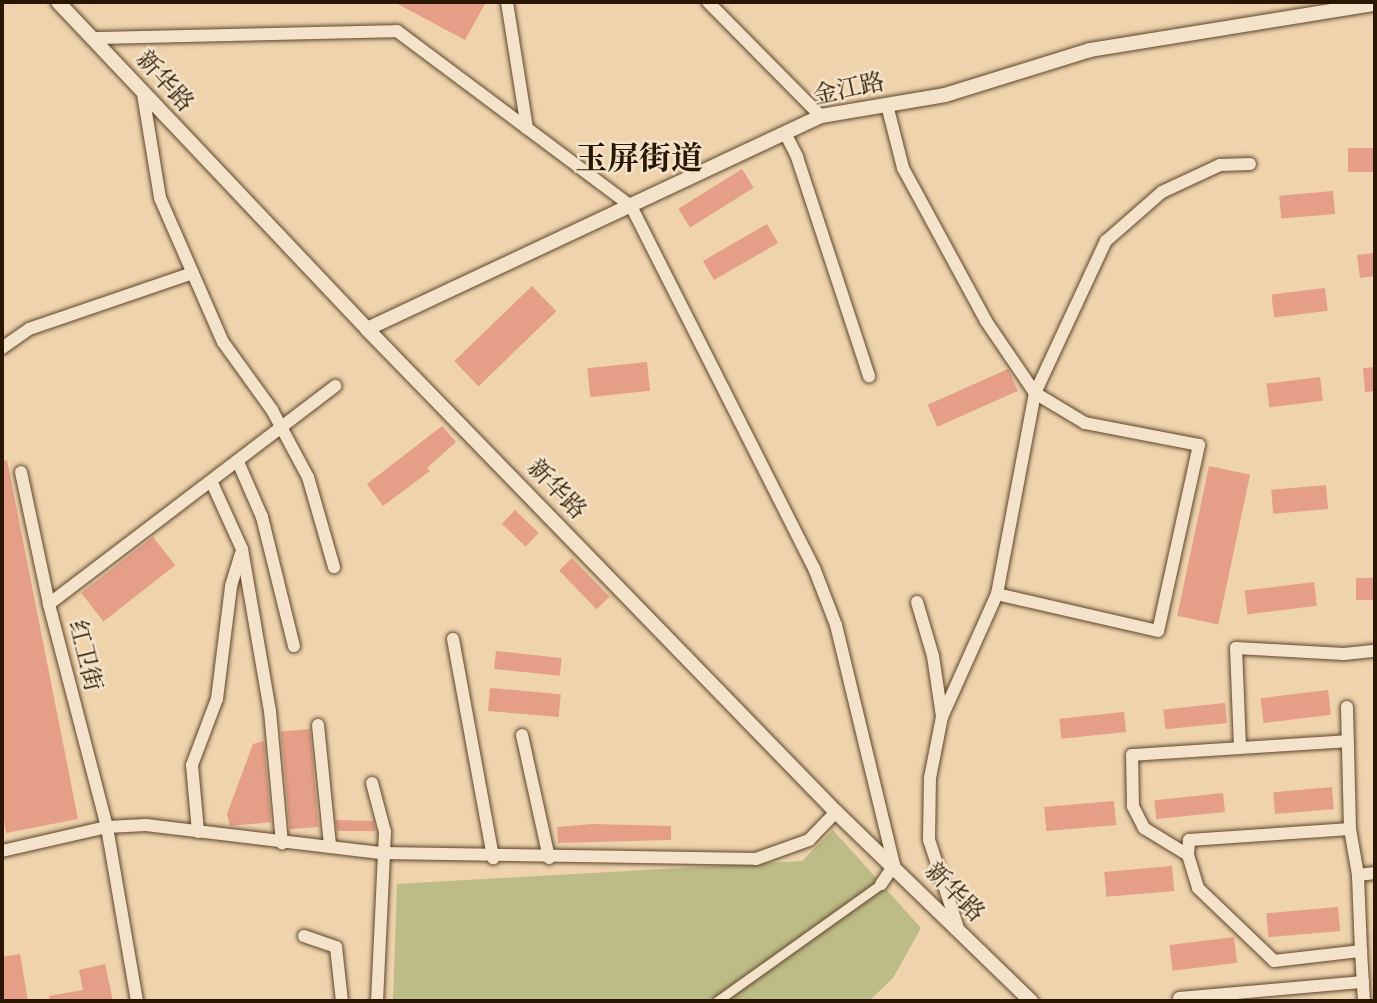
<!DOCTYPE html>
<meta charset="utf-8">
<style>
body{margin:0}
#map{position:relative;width:1377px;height:1003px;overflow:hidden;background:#eed3ad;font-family:"IM FELL English","Noto Serif SC",serif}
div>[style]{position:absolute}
.green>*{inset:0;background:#bdbb86}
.building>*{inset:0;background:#e59e87;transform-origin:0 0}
.roads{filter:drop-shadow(0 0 2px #5c462c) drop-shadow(0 0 2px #5c462c)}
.pedestrian>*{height:9px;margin:-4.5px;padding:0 4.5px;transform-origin:4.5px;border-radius:4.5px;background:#f4e2ca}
.minor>*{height:12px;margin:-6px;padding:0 6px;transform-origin:6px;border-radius:6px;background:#f4e2ca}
.tertiary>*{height:14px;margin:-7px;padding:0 7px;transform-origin:7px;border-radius:7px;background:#f4e2ca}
span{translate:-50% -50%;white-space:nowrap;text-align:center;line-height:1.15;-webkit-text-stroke:5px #f4e2ca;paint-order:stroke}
.street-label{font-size:24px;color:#2b1701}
.district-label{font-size:32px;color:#2b1701;font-weight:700}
.frame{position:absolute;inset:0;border:4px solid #2b1701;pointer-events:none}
</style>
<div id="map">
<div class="green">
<div style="clip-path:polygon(833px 830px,921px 928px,893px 978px,869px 1001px,393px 1001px,397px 884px,802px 861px)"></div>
</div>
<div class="building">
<div style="clip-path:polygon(394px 2px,486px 2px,465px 40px)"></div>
<div style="left:1375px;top:148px;width:24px;height:27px;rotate:90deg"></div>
<div style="left:742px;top:169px;width:22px;height:75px;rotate:58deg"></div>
<div style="left:1333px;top:191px;width:23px;height:54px;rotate:85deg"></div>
<div style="left:767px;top:224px;width:22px;height:74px;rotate:60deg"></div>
<div style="clip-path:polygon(1375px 253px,1375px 276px,1360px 278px,1357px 255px)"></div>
<div style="left:532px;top:286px;width:35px;height:108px;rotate:46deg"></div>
<div style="left:1325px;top:288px;width:23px;height:54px;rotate:83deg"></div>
<div style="left:647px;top:362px;width:29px;height:60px;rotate:84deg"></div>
<div style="clip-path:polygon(1375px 367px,1375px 391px,1365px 392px,1363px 368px)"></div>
<div style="left:1008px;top:369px;width:24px;height:88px;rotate:66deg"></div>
<div style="left:1320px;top:377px;width:24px;height:54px;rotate:83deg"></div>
<div style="clip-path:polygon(442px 426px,456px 442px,427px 468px,430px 471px,383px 506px,367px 484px)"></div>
<div style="clip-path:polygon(7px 460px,78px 819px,6px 833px,2px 806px,2px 461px)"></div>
<div style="left:1209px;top:466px;width:42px;height:153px;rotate:12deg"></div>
<div style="left:1326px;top:485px;width:24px;height:55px;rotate:85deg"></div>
<div style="left:515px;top:510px;width:33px;height:19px;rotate:44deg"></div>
<div style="left:153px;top:537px;width:36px;height:91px;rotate:52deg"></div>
<div style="left:572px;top:558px;width:54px;height:18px;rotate:46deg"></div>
<div style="left:1375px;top:578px;width:22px;height:19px;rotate:90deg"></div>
<div style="left:1314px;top:582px;width:24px;height:70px;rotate:83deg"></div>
<div style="left:496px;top:651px;width:66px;height:18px;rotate:6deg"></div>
<div style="left:490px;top:688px;width:71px;height:23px;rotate:5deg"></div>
<div style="left:1328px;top:690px;width:25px;height:68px;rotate:83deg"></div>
<div style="left:1225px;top:703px;width:20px;height:62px;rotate:84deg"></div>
<div style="left:1124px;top:712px;width:20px;height:65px;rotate:84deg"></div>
<div style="left:310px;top:729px;width:98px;height:29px;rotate:85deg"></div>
<div style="clip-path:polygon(264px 741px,271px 822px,230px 826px,227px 814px,253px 744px)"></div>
<div style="left:1332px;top:787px;width:22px;height:59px;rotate:85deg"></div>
<div style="left:1223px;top:793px;width:19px;height:69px;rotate:84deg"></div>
<div style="left:1114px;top:801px;width:24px;height:70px;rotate:85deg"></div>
<div style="clip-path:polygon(336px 820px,373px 821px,376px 831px,337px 831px)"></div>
<div style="clip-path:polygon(592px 824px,671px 826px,671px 840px,558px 843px,557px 827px)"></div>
<div style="left:1172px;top:866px;width:25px;height:68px;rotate:85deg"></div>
<div style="left:1338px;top:907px;width:24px;height:72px;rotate:85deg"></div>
<div style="left:1234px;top:937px;width:26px;height:65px;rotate:83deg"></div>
<div style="clip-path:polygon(20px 954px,28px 1001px,2px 1001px,2px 957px)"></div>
<div style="clip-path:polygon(105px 964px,113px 1001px,49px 1001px,49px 996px,83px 990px,79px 970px)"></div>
</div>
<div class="roads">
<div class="pedestrian">
<div style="left:717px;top:1001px;width:201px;rotate:-35.5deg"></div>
</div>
<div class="minor">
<div style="left:507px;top:2px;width:128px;rotate:81deg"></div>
<div style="left:708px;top:2px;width:161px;rotate:45.3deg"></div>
<div style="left:94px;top:38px;width:303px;rotate:-1.3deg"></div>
<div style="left:397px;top:31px;width:292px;rotate:36.8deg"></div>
<div style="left:631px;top:206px;width:406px;rotate:63.2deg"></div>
<div style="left:814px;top:568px;width:61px;rotate:68.9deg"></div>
<div style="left:836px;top:625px;width:247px;rotate:76.4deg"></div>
<div style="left:894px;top:865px;width:23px;rotate:124deg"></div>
<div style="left:143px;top:94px;width:105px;rotate:80.7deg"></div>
<div style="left:160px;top:198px;width:157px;rotate:66.4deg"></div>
<div style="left:223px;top:342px;width:84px;rotate:54.2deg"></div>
<div style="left:272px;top:410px;width:76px;rotate:61.8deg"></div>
<div style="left:308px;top:477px;width:94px;rotate:73.9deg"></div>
<div style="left:887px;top:105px;width:65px;rotate:75.7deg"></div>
<div style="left:903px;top:168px;width:174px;rotate:61.5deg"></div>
<div style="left:986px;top:321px;width:87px;rotate:55.8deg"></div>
<div style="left:1035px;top:393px;width:58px;rotate:31deg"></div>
<div style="left:1085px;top:423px;width:116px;rotate:10.9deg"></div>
<div style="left:1199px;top:445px;width:190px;rotate:102.4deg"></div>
<div style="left:1158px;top:631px;width:165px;rotate:-167.1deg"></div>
<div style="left:785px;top:133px;width:27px;rotate:63deg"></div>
<div style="left:797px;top:157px;width:231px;rotate:71.8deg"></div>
<div style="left:2px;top:348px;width:33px;rotate:-35deg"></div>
<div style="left:29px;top:329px;width:173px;rotate:-18.9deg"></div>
<div style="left:238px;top:462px;width:60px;rotate:66.4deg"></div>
<div style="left:262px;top:517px;width:133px;rotate:76.1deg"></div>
<div style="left:21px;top:472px;width:135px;rotate:78deg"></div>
<div style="left:212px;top:483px;width:72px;rotate:65.6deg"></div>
<div style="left:242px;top:549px;width:164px;rotate:80.2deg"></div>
<div style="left:270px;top:711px;width:133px;rotate:84.8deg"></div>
<div style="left:917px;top:602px;width:56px;rotate:73.5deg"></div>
<div style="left:933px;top:656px;width:61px;rotate:81.5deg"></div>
<div style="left:453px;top:639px;width:223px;rotate:79.6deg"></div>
<div style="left:1347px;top:707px;width:122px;rotate:88.6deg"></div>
<div style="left:1350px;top:829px;width:47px;rotate:80.1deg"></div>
<div style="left:318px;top:725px;width:121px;rotate:84.3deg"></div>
<div style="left:522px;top:735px;width:126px;rotate:77.6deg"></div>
<div style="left:1240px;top:747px;width:99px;rotate:-92.3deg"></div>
<div style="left:1236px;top:648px;width:108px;rotate:3.2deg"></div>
<div style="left:1344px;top:654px;width:31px;rotate:-6deg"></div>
<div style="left:372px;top:783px;width:51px;rotate:75.1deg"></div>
<div style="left:385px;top:832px;width:169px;rotate:92.7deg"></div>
<div style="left:1350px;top:829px;width:161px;rotate:176.1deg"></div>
<div style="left:1189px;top:840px;width:15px;rotate:94deg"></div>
<div style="left:1188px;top:855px;width:34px;rotate:73deg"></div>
<div style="left:1198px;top:888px;width:105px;rotate:43.8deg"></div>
<div style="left:1274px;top:961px;width:88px;rotate:-6.6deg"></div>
<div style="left:1361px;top:951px;width:76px;rotate:-92.3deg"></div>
<div style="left:1358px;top:875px;width:17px;rotate:-7deg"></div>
<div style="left:198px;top:832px;width:67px;rotate:-95.1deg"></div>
<div style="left:192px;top:765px;width:71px;rotate:-69.3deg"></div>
<div style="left:217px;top:699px;width:114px;rotate:-82.9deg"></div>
<div style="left:231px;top:586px;width:34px;rotate:-73deg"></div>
<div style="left:2px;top:851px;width:108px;rotate:-12.9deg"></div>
<div style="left:107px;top:827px;width:39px;rotate:-3deg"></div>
<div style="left:146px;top:825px;width:238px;rotate:6.8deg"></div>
<div style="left:382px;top:853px;width:374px;rotate:0.9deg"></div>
<div style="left:756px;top:859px;width:56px;rotate:-19.7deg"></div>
<div style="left:809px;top:840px;width:39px;rotate:-46deg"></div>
<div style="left:1188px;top:855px;width:52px;rotate:-148.5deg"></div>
<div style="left:1144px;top:828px;width:25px;rotate:-117deg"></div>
<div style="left:1133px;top:806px;width:51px;rotate:-91.1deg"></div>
<div style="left:1132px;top:755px;width:216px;rotate:-3.7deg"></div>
<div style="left:958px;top:928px;width:93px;rotate:-108.2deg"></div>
<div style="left:929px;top:840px;width:62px;rotate:-89.1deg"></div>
<div style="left:930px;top:778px;width:62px;rotate:-78.9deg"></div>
<div style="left:942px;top:717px;width:135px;rotate:-65.9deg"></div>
<div style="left:997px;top:594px;width:205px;rotate:-79.3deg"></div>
<div style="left:1035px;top:393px;width:168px;rotate:-65deg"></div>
<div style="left:1106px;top:241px;width:74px;rotate:-41.2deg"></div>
<div style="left:1162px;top:192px;width:64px;rotate:-25deg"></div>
<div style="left:1220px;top:165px;width:30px;rotate:-2deg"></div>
<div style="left:304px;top:936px;width:34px;rotate:19deg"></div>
<div style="left:336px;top:947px;width:54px;rotate:83.7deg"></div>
<div style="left:1361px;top:951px;width:50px;rotate:86.6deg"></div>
<div style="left:1179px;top:998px;width:185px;rotate:-5deg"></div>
<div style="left:137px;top:1001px;width:177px;rotate:-99.8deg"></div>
<div style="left:107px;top:827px;width:230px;rotate:-104.6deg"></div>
<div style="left:49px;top:604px;width:360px;rotate:-37.3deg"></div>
</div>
<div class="tertiary">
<div style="left:58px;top:2px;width:450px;rotate:46.6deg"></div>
<div style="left:367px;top:329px;width:673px;rotate:45.84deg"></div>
<div style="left:836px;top:812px;width:272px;rotate:44.1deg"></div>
<div style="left:367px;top:329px;width:501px;rotate:-25.13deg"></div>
<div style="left:821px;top:116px;width:126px;rotate:-9.6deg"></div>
<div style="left:945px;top:95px;width:152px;rotate:-17.2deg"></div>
<div style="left:1090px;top:50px;width:289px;rotate:-9.2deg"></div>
</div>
</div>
<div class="street-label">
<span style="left:164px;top:82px;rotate:48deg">新华路</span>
<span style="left:849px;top:90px;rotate:-12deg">金江路</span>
<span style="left:556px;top:490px;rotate:46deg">新华路</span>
<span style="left:84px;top:656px;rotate:76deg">红卫街</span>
<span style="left:954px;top:893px;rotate:45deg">新华路</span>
</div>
<div class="district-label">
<span style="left:639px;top:161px">玉屏街道</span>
</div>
<div class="frame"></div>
</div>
